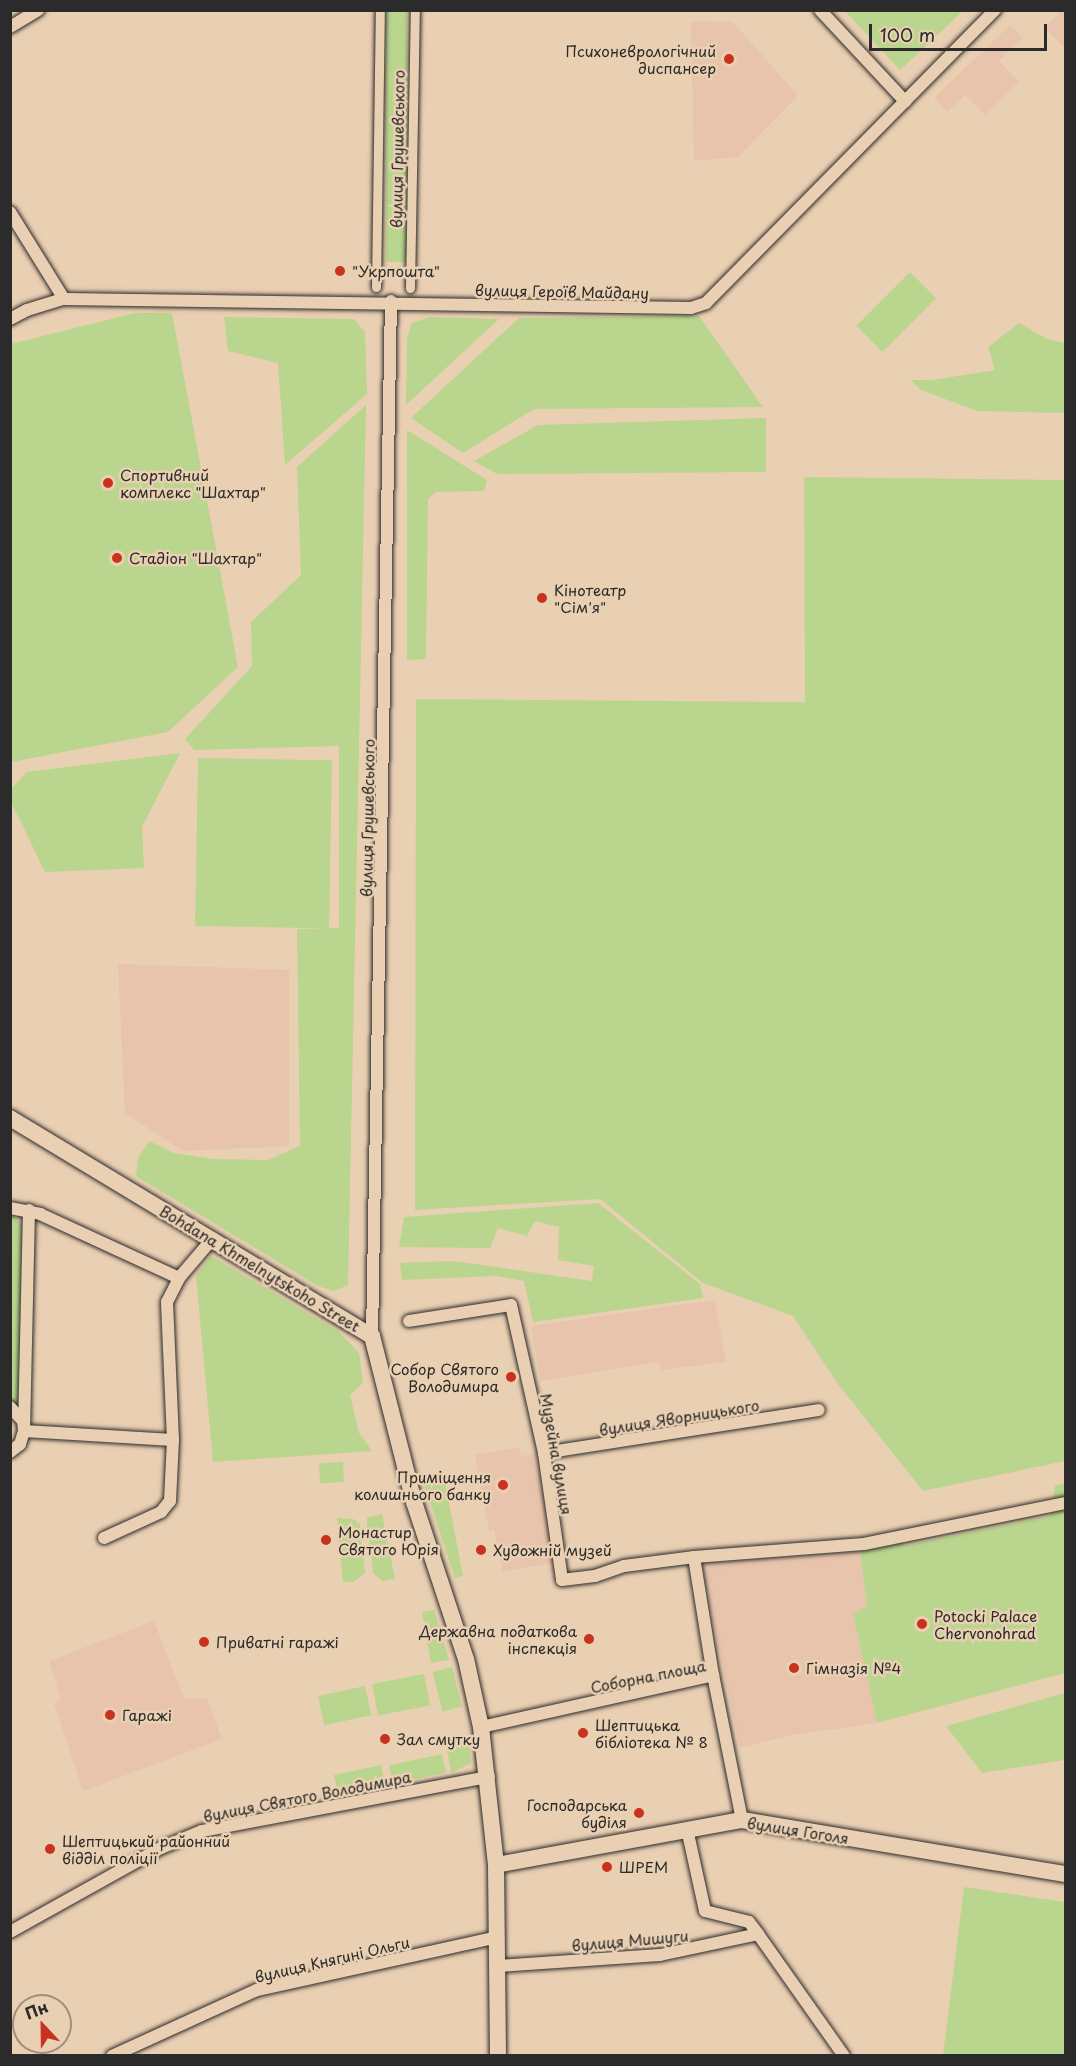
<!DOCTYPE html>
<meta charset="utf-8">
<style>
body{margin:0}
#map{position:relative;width:1076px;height:2066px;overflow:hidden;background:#ead0b2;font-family:"Playpen Sans",sans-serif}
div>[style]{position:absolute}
.built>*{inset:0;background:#e8c4ac}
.green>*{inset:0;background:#bad58d;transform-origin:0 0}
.roads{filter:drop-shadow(0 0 2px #2b2b2b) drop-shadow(0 0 2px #2b2b2b)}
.pedestrian>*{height:9px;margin:-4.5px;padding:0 4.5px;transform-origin:4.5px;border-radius:4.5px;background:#ead0b2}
.minor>*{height:12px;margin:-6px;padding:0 6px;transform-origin:6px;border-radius:6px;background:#ead0b2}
.secondary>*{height:16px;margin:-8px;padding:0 8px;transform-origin:8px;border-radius:8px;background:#ead0b2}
.dots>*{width:16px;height:16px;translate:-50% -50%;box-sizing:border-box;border:3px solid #ead0b2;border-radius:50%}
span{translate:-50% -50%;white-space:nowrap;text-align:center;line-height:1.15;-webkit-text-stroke:5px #ead0b2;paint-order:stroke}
.poi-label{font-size:15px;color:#2b2b2b}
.right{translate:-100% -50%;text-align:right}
.left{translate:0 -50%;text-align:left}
.street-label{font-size:15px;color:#2b2b2b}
.frame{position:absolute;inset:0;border:12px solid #2b2b2b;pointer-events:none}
.north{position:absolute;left:12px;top:1994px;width:60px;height:60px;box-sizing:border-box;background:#ead0b2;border:2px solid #9e8e7c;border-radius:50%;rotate:338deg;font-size:16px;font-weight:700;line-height:24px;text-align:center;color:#2b2b2b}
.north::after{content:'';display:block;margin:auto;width:21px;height:27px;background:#c8321e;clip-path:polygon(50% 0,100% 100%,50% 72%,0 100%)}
.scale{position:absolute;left:869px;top:24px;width:178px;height:27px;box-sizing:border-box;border:3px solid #2b2b2b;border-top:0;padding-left:8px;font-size:18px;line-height:21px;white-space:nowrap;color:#2b2b2b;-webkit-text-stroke:4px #ead0b2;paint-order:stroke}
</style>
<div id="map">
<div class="built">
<div style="clip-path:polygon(1062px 10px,1065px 11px,1065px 48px,1045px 28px)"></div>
<div style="clip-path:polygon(691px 21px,733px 22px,798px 96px,738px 157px,694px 161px)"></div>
<div style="clip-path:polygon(1010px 25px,1023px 38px,999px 61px,1019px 82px,985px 115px,965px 95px,947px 112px,934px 98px)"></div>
<div style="clip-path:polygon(118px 964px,289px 970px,289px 1146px,183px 1151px,125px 1113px)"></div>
<div style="clip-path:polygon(715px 1300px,726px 1362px,661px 1370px,659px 1362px,541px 1381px,531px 1326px)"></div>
<div style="clip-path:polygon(519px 1447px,521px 1456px,536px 1454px,555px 1562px,503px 1572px,494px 1530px,489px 1531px,475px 1455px)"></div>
<div style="clip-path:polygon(860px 1551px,867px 1606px,853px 1614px,877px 1723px,791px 1735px,740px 1748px,701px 1563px)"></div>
<div style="clip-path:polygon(154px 1621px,184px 1698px,207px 1699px,222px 1739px,83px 1791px,54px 1703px,61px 1699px,49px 1661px)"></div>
</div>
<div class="green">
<div style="left:386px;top:11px;width:21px;height:251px"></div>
<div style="clip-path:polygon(845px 11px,963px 11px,900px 70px)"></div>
<div style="left:910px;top:272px;width:37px;height:76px;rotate:45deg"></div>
<div style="clip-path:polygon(135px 313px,172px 313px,238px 667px,168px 732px,11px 762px,11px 344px)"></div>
<div style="clip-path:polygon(699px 316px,763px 407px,534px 409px,463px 453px,411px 418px,519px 318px)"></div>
<div style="clip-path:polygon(224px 317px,354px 319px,365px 332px,367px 394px,285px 465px,278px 363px,228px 351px)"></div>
<div style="clip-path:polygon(430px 317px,499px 319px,406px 405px,407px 337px,412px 323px)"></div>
<div style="clip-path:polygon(1019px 323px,1047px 339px,1065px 343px,1065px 413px,977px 411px,921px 390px,910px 380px,933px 380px,995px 370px,988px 347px)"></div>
<div style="clip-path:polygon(366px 405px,348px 1285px,334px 1291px,318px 1286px,136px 1176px,138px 1158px,149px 1141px,174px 1153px,213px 1159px,268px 1160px,300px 1146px,297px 929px,339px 928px,339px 746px,194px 750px,185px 739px,252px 666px,251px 622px,301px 575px,297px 467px)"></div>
<div style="clip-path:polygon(766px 418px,766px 472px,497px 474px,474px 461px,538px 425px)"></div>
<div style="clip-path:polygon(407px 430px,487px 480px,484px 491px,436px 492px,428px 499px,426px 659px,407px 660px)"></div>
<div style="clip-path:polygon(804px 477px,1065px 480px,1065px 1461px,923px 1491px,838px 1384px,793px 1316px,703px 1283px,600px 1199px,415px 1210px,416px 699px,805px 702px)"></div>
<div style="clip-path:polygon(180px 753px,142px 827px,144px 868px,45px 872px,11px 802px,11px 789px,27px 772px)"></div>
<div style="left:198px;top:758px;width:134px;height:168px;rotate:1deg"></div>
<div style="clip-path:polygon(598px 1203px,700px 1284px,703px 1298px,533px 1322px,524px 1281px,496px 1276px,402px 1280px,400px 1263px,454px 1261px,592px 1281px,594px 1266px,558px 1260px,559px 1227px,535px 1221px,527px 1236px,498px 1228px,490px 1248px,399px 1247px,404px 1217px)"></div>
<div style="clip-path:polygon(11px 1213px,22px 1225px,20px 1398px,16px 1403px,11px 1402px)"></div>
<div style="clip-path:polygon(211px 1256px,339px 1332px,359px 1353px,363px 1383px,350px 1395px,359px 1433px,372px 1451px,213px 1462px,196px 1276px)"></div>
<div style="left:343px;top:1462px;width:20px;height:24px;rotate:87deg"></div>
<div style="clip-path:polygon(444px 1477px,463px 1576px,455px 1578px,423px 1480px)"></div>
<div style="clip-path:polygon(1065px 1483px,1065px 1673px,877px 1723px,853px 1614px,867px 1606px,860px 1551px,881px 1548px,880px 1544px,902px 1538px,903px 1546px,1051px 1516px,1055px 1486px)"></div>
<div style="clip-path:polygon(382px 1514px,395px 1579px,382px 1581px,373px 1573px,367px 1527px,367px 1518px)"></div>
<div style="clip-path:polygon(337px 1518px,353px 1519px,360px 1524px,365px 1573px,353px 1582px,343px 1582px)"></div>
<div style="clip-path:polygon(434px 1610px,449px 1660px,431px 1663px,422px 1612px)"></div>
<div style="left:452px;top:1667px;width:41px;height:20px;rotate:76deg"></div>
<div style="left:424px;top:1674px;width:32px;height:53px;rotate:79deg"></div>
<div style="left:365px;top:1686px;width:30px;height:48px;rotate:78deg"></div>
<div style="clip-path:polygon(1065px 1693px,1065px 1760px,982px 1773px,946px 1726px)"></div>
<div style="clip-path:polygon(468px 1738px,471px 1763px,451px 1773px,446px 1743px)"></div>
<div style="left:442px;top:1754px;width:19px;height:54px;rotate:78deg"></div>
<div style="left:381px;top:1765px;width:19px;height:48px;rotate:78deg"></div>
<div style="clip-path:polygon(964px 1887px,1065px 1902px,1065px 2055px,943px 2055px)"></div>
</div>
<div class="roads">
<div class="pedestrian">
<div style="left:376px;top:287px;width:277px;rotate:-89.2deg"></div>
<div style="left:410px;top:288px;width:278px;rotate:-89deg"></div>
</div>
<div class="minor">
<div style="left:820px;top:10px;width:125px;rotate:47deg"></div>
<div style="left:10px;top:27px;width:33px;rotate:-31deg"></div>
<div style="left:10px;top:212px;width:102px;rotate:58.2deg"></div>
<div style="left:10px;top:319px;width:19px;rotate:-28deg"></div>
<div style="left:27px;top:310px;width:39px;rotate:-17deg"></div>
<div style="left:64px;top:299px;width:627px;rotate:0.82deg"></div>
<div style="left:691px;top:308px;width:16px;rotate:-18deg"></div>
<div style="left:706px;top:303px;width:412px;rotate:-45.4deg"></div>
<div style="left:10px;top:1208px;width:31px;rotate:11deg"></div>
<div style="left:40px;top:1214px;width:153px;rotate:24.7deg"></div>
<div style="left:29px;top:1210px;width:221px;rotate:91.3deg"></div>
<div style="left:24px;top:1431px;width:149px;rotate:3.5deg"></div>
<div style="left:409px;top:1321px;width:103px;rotate:-8.9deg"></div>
<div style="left:511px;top:1305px;width:152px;rotate:77.4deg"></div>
<div style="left:544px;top:1453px;width:128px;rotate:81.9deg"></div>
<div style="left:562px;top:1580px;width:33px;rotate:-7deg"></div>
<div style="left:595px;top:1576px;width:31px;rotate:-19deg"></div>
<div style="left:624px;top:1566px;width:71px;rotate:-7.3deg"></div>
<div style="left:694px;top:1557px;width:120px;rotate:80.9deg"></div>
<div style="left:372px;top:1336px;width:1035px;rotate:-88.95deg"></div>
<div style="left:10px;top:1407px;width:19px;rotate:47deg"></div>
<div style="left:23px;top:1421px;width:10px;rotate:84deg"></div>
<div style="left:24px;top:1431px;width:14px;rotate:107deg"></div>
<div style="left:20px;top:1444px;width:13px;rotate:141deg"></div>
<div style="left:544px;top:1453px;width:278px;rotate:-8.9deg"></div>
<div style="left:104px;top:1538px;width:63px;rotate:-24.5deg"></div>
<div style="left:161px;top:1512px;width:14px;rotate:-51deg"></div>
<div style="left:170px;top:1501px;width:61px;rotate:-87.2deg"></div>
<div style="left:173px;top:1440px;width:138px;rotate:-92.5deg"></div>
<div style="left:167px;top:1302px;width:27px;rotate:-63deg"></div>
<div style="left:179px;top:1278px;width:52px;rotate:-49.6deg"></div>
<div style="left:694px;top:1557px;width:170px;rotate:-4.4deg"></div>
<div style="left:864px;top:1544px;width:206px;rotate:-11.5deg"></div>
<div style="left:481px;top:1727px;width:238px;rotate:-12.6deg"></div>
<div style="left:713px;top:1675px;width:148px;rotate:78.7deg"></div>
<div style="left:687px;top:1829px;width:84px;rotate:77.6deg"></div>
<div style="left:705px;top:1911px;width:45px;rotate:14deg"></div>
<div style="left:749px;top:1922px;width:15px;rotate:53deg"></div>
<div style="left:10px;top:1932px;width:173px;rotate:-29.1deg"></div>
<div style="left:161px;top:1848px;width:44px;rotate:-22.5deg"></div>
<div style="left:202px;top:1831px;width:292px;rotate:-10.7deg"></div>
<div style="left:498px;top:1966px;width:162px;rotate:-3.9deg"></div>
<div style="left:660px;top:1955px;width:100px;rotate:-12.1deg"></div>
<div style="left:758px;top:1934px;width:149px;rotate:54.8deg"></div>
<div style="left:112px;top:2056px;width:159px;rotate:-24.5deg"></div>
<div style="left:257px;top:1990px;width:247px;rotate:-12.4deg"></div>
</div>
<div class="secondary">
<div style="left:10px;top:1118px;width:423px;rotate:31.1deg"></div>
<div style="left:372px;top:1336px;width:171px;rotate:75.8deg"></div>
<div style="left:414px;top:1502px;width:165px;rotate:71.7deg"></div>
<div style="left:466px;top:1659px;width:70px;rotate:77.6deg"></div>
<div style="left:481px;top:1727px;width:139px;rotate:83.8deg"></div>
<div style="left:496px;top:1865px;width:191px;rotate:89.4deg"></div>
<div style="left:496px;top:1865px;width:250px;rotate:-10.4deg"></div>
<div style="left:742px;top:1820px;width:328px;rotate:9.5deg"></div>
</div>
</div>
<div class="dots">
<div style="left:729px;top:59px;background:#c8321e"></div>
<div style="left:340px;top:271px;background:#c8321e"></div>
<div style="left:108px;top:483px;background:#c8321e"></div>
<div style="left:117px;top:558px;background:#c8321e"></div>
<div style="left:542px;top:598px;background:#c8321e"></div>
<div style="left:511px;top:1377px;background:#c8321e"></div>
<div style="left:503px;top:1485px;background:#c8321e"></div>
<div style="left:326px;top:1540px;background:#c8321e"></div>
<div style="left:481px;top:1550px;background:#c8321e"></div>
<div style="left:922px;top:1624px;background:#c8321e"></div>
<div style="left:589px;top:1639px;background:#c8321e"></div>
<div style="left:204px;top:1642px;background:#c8321e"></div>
<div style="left:794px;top:1668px;background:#c8321e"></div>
<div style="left:110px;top:1715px;background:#c8321e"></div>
<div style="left:583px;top:1733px;background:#c8321e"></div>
<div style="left:385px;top:1739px;background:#c8321e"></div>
<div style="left:639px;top:1813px;background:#c8321e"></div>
<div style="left:50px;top:1849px;background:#c8321e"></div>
<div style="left:607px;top:1867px;background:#c8321e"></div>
</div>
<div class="poi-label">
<span class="right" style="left:716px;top:59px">Психоневрологічний<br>диспансер</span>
<span class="left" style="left:352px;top:271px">"Укрпошта"</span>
<span class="left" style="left:120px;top:483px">Спортивний<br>комплекс "Шахтар"</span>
<span class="left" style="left:129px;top:558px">Стадіон "Шахтар"</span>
<span class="left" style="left:554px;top:598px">Кінотеатр<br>"Сім'я"</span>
<span class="right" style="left:499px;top:1377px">Собор Святого<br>Володимира</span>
<span class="right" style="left:491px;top:1485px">Приміщення<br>колишнього банку</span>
<span class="left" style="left:338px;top:1540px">Монастир<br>Святого Юрія</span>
<span class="left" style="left:493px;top:1550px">Художній музей</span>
<span class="left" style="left:934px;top:1624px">Potocki Palace<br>Chervonohrad</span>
<span class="right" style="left:577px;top:1639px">Державна податкова<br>інспекція</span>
<span class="left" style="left:216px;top:1642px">Приватні гаражі</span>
<span class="left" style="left:806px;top:1668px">Гімназія №4</span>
<span class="left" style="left:122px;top:1715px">Гаражі</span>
<span class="left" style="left:595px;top:1733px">Шептицька<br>бібліотека № 8</span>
<span class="left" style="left:397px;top:1739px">Зал смутку</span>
<span class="right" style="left:627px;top:1813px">Господарська<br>буділя</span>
<span class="left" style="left:62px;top:1849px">Шептицький районний<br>відділ поліції</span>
<span class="left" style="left:619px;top:1867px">ШРЕМ</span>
</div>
<div class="street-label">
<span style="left:397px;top:149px;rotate:-89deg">вулиця Грушевського</span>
<span style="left:562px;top:291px;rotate:1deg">вулиця Героїв Майдану</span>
<span style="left:367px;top:818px;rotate:-89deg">вулиця Грушевського</span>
<span style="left:260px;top:1268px;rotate:31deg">Bohdana Khmelnytskoho Street</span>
<span style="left:679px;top:1417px;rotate:-9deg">вулиця Яворницького</span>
<span style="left:557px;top:1454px;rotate:80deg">Музейна вулиця</span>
<span style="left:648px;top:1676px;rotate:-11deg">Соборна площа</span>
<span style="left:307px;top:1796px;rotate:-11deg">вулиця Святого Володимира</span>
<span style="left:798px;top:1830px;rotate:9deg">вулиця Гоголя</span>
<span style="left:630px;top:1940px;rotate:-5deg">вулиця Мишуги</span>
<span style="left:332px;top:1959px;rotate:-13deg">вулиця Княгині Ольги</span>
</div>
<div class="frame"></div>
<div class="north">Пн</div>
<div class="scale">100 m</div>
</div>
